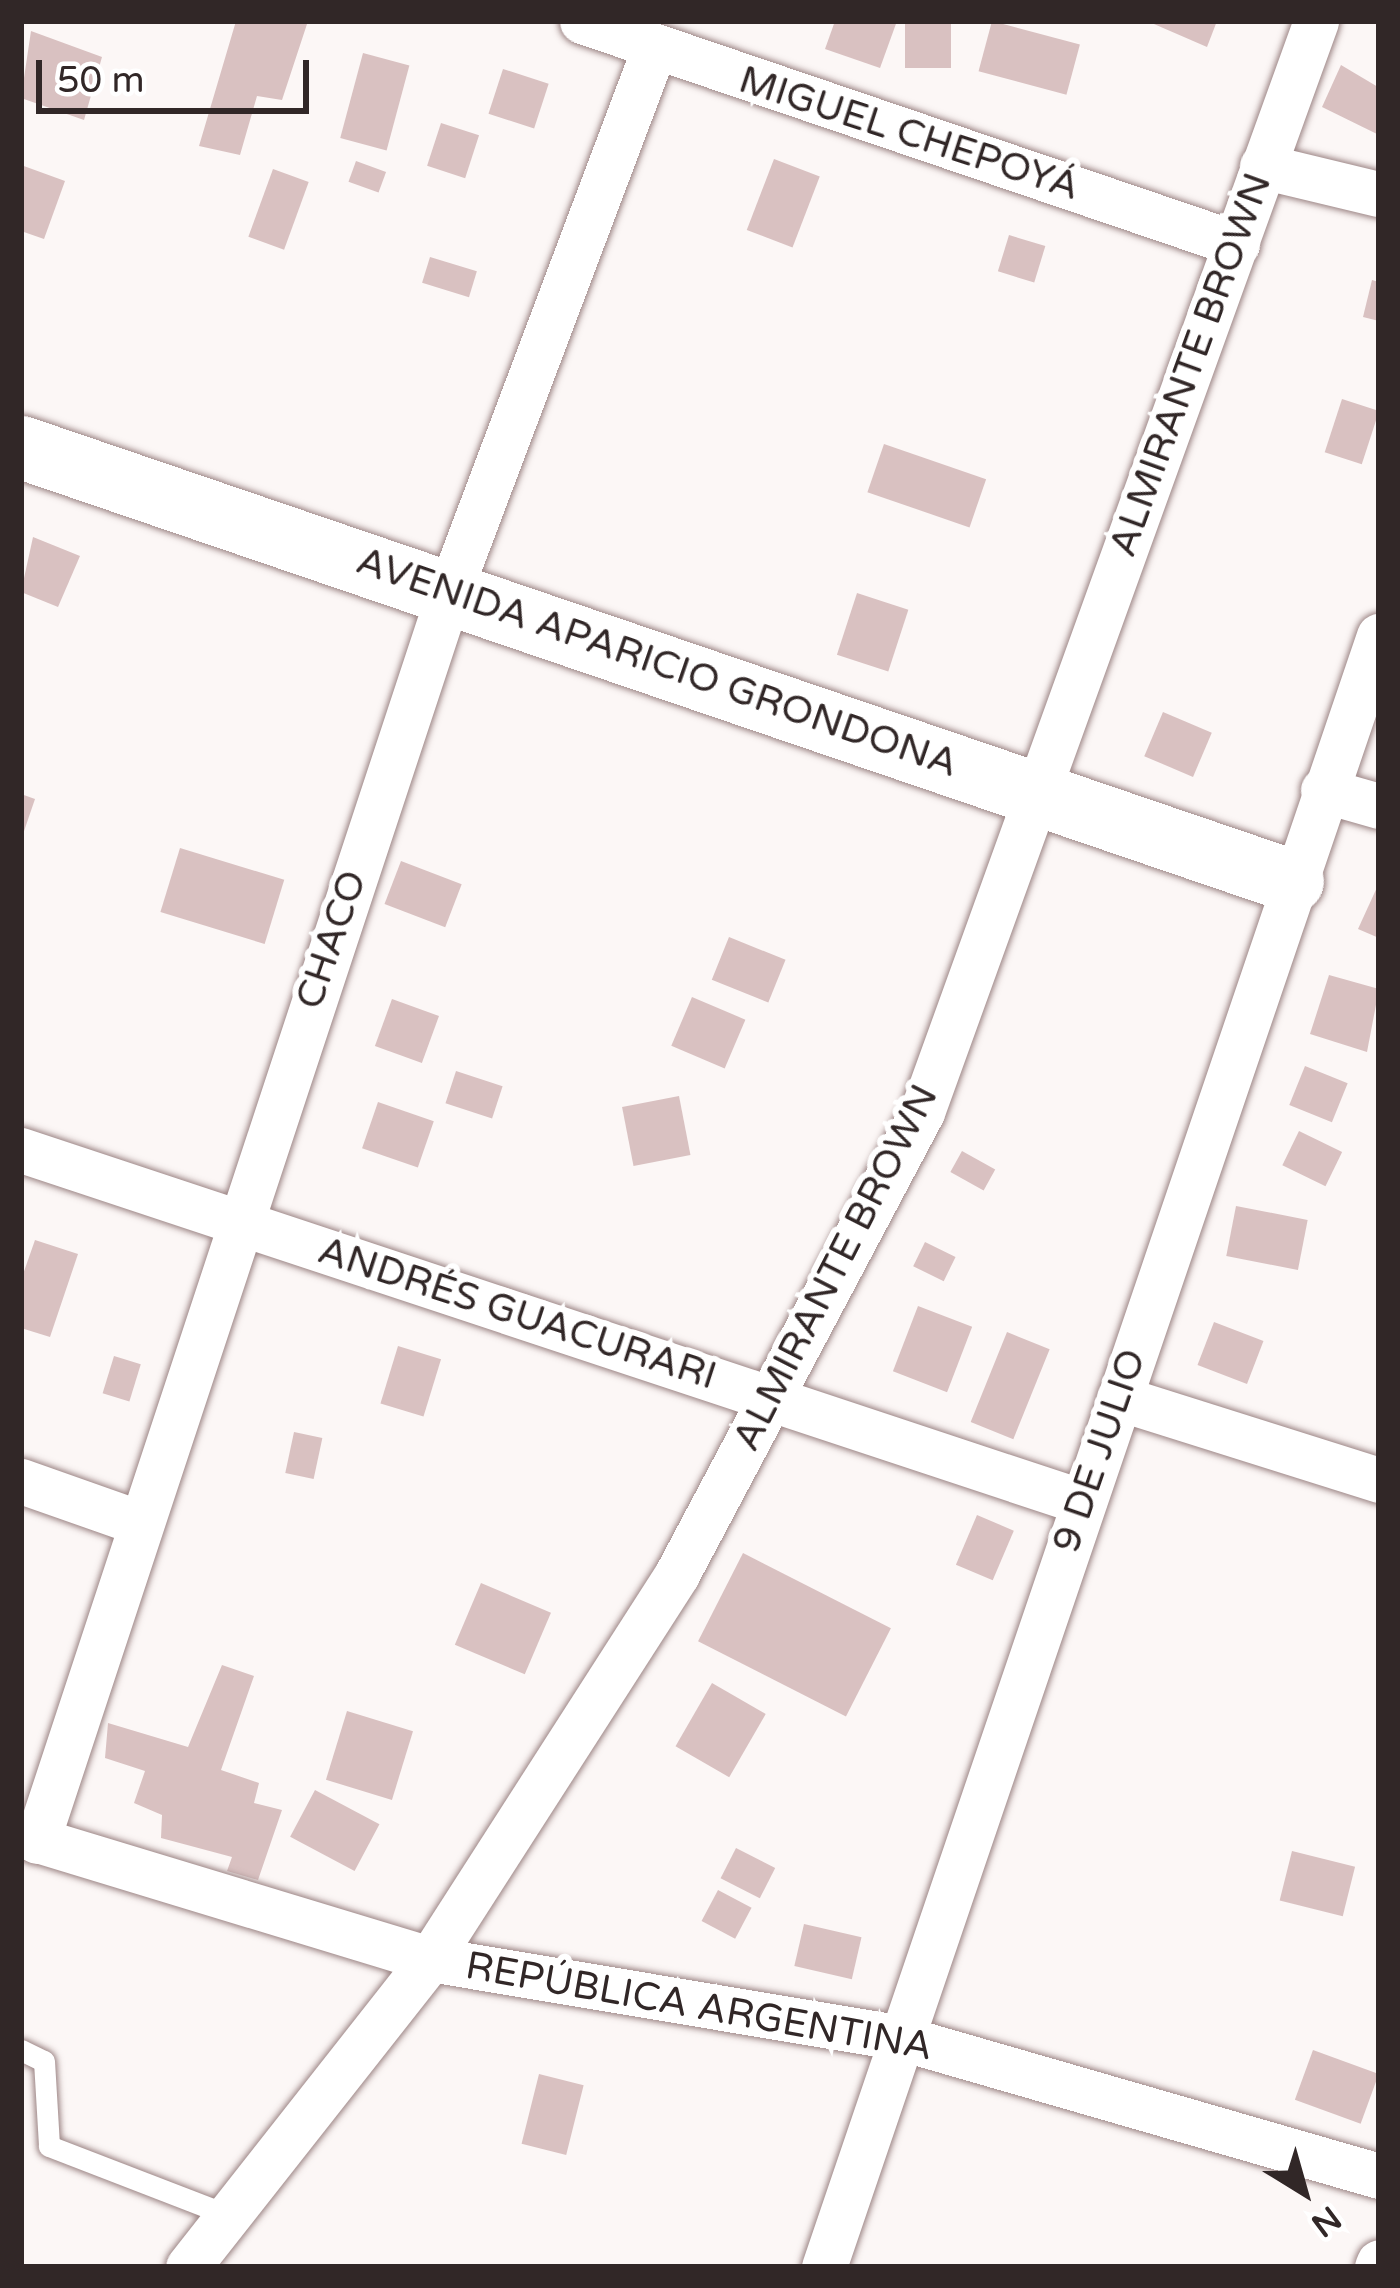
<!DOCTYPE html>
<meta charset="utf-8">
<style>
body{margin:0}
#map{position:relative;width:1400px;height:2288px;overflow:hidden;background:#fcf7f6;font-family:"Varela Round",sans-serif}
div>[style]{position:absolute}
.building>*{inset:0;background:#d9c1c1;transform-origin:0 0}
.roads{filter:drop-shadow(0 0 3px #9d8686) drop-shadow(0 0 3px #9d8686)}
.lane>*{height:21px;margin:-10.5px;padding:0 10.5px;transform-origin:10.5px;border-radius:10.5px;background:#fff}
.street>*{height:45px;margin:-22.5px;padding:0 22.5px;transform-origin:22.5px;border-radius:22.5px;background:#fff}
.secondary>*{height:63px;margin:-31.5px;padding:0 31.5px;transform-origin:31.5px;border-radius:31.5px;background:#fff}
span{translate:-50% -50%;white-space:nowrap;text-align:center;line-height:1.15;-webkit-text-stroke:12px #fff;paint-order:stroke}
.street-label{font-size:39px;color:#312727}
.frame{position:absolute;inset:0;border:24px solid #312727;pointer-events:none}
.north{position:absolute;left:1244px;top:2132px;width:120px;height:120px;-webkit-text-stroke:9px #fff;paint-order:stroke;rotate:143deg;font-size:33px;font-weight:700;line-height:48px;text-align:center;color:#312727}
.north::after{content:'';display:block;margin:auto;width:42px;height:54px;background:#312727;clip-path:polygon(50% 0,100% 100%,50% 72%,0 100%)}
.scale{position:absolute;left:36px;top:60px;width:273px;height:54px;box-sizing:border-box;border:6px solid #312727;border-top:0;padding-left:15px;font-size:36px;line-height:42px;white-space:nowrap;color:#312727;-webkit-text-stroke:9px #fff;paint-order:stroke}
</style>
<div id="map">
<div class="building">
<div style="clip-path:polygon(236px 21px,308px 21px,282px 100px,257px 96px,240px 155px,199px 146px)"></div>
<div style="clip-path:polygon(835px 21px,897px 21px,880px 68px,825px 49px)"></div>
<div style="left:905px;top:21px;width:46px;height:47px"></div>
<div style="left:992px;top:21px;width:91px;height:52px;rotate:15deg"></div>
<div style="clip-path:polygon(1147px 21px,1217px 21px,1207px 47px)"></div>
<div style="clip-path:polygon(31px 31px,102px 57px,84px 120px,21px 98px)"></div>
<div style="left:363px;top:53px;width:48px;height:88px;rotate:15deg"></div>
<div style="clip-path:polygon(1341px 65px,1378px 87px,1379px 135px,1322px 107px)"></div>
<div style="left:503px;top:69px;width:48px;height:47px;rotate:18deg"></div>
<div style="left:441px;top:123px;width:40px;height:45px;rotate:18deg"></div>
<div style="left:774px;top:159px;width:49px;height:76px;rotate:21deg"></div>
<div style="left:356px;top:161px;width:32px;height:22px;rotate:20deg"></div>
<div style="clip-path:polygon(21px 165px,65px 181px,44px 239px,21px 231px)"></div>
<div style="left:273px;top:169px;width:38px;height:72px;rotate:20deg"></div>
<div style="left:1009px;top:235px;width:38px;height:38px;rotate:17deg"></div>
<div style="left:430px;top:257px;width:49px;height:27px;rotate:17deg"></div>
<div style="clip-path:polygon(1372px 280px,1379px 282px,1379px 321px,1363px 317px)"></div>
<div style="left:1342px;top:399px;width:39px;height:56px;rotate:18deg"></div>
<div style="left:884px;top:444px;width:108px;height:51px;rotate:19deg"></div>
<div style="clip-path:polygon(33px 537px,80px 556px,58px 607px,21px 592px)"></div>
<div style="left:857px;top:593px;width:54px;height:65px;rotate:18deg"></div>
<div style="left:1163px;top:712px;width:53px;height:48px;rotate:23deg"></div>
<div style="clip-path:polygon(21px 794px,35px 799px,22px 837px,21px 837px)"></div>
<div style="left:180px;top:848px;width:109px;height:67px;rotate:17deg"></div>
<div style="left:401px;top:861px;width:65px;height:46px;rotate:21deg"></div>
<div style="clip-path:polygon(1379px 883px,1379px 938px,1358px 929px)"></div>
<div style="left:729px;top:937px;width:61px;height:46px;rotate:22deg"></div>
<div style="clip-path:polygon(1329px 975px,1379px 989px,1367px 1052px,1310px 1034px)"></div>
<div style="left:692px;top:997px;width:58px;height:53px;rotate:23deg"></div>
<div style="left:392px;top:999px;width:50px;height:50px;rotate:20deg"></div>
<div style="left:1305px;top:1066px;width:46px;height:42px;rotate:22deg"></div>
<div style="left:456px;top:1071px;width:49px;height:34px;rotate:18deg"></div>
<div style="left:679px;top:1096px;width:60px;height:58px;rotate:79deg"></div>
<div style="left:378px;top:1102px;width:59px;height:49px;rotate:19deg"></div>
<div style="left:1299px;top:1131px;width:48px;height:38px;rotate:26deg"></div>
<div style="left:962px;top:1151px;width:38px;height:24px;rotate:29deg"></div>
<div style="left:1236px;top:1206px;width:73px;height:51px;rotate:11deg"></div>
<div style="clip-path:polygon(35px 1240px,78px 1254px,50px 1337px,21px 1328px,21px 1280px)"></div>
<div style="left:925px;top:1242px;width:34px;height:27px;rotate:26deg"></div>
<div style="left:918px;top:1306px;width:58px;height:70px;rotate:21deg"></div>
<div style="left:1214px;top:1322px;width:53px;height:46px;rotate:21deg"></div>
<div style="left:1007px;top:1332px;width:46px;height:97px;rotate:22deg"></div>
<div style="left:398px;top:1346px;width:45px;height:60px;rotate:17deg"></div>
<div style="left:114px;top:1356px;width:28px;height:39px;rotate:17deg"></div>
<div style="left:294px;top:1432px;width:29px;height:42px;rotate:12deg"></div>
<div style="left:977px;top:1515px;width:40px;height:54px;rotate:23deg"></div>
<div style="left:743px;top:1553px;width:166px;height:99px;rotate:27deg"></div>
<div style="left:481px;top:1583px;width:76px;height:67px;rotate:23deg"></div>
<div style="clip-path:polygon(222px 1665px,254px 1676px,221px 1770px,259px 1783px,254px 1803px,282px 1810px,258px 1880px,227px 1871px,232px 1857px,161px 1838px,162px 1815px,134px 1803px,145px 1771px,105px 1758px,108px 1723px,188px 1747px)"></div>
<div style="left:712px;top:1683px;width:62px;height:73px;rotate:30deg"></div>
<div style="left:347px;top:1711px;width:69px;height:72px;rotate:17deg"></div>
<div style="left:315px;top:1790px;width:73px;height:53px;rotate:28deg"></div>
<div style="left:736px;top:1848px;width:44px;height:34px;rotate:27deg"></div>
<div style="left:1292px;top:1851px;width:65px;height:51px;rotate:14deg"></div>
<div style="left:718px;top:1890px;width:38px;height:35px;rotate:28deg"></div>
<div style="left:804px;top:1924px;width:59px;height:43px;rotate:13deg"></div>
<div style="left:1313px;top:2050px;width:70px;height:53px;rotate:20deg"></div>
<div style="left:539px;top:2074px;width:46px;height:72px;rotate:14deg"></div>
</div>
<div class="roads">
<div class="lane">
<div style="left:21px;top:2050px;width:25px;rotate:26deg"></div>
<div style="left:44px;top:2061px;width:85px;rotate:86.6deg"></div>
<div style="left:49px;top:2146px;width:194px;rotate:21.1deg"></div>
</div>
<div class="street">
<div style="left:582px;top:21px;width:692px;rotate:18.8deg"></div>
<div style="left:1262px;top:166px;width:120px;rotate:13.5deg"></div>
<div style="left:1323px;top:790px;width:58px;rotate:15.9deg"></div>
<div style="left:21px;top:1150px;width:1118px;rotate:18.35deg"></div>
<div style="left:1119px;top:1398px;width:273px;rotate:17.5deg"></div>
<div style="left:21px;top:1481px;width:126px;rotate:19.4deg"></div>
<div style="left:21px;top:1835px;width:427px;rotate:16.9deg"></div>
<div style="left:430px;top:1959px;width:474px;rotate:9.5deg"></div>
<div style="left:898px;top:2037px;width:501px;rotate:16.12deg"></div>
<div style="left:37px;top:1841px;width:1317px;rotate:-71.73deg"></div>
<div style="left:450px;top:590px;width:578px;rotate:-69.34deg"></div>
<div style="left:188px;top:2267px;width:392px;rotate:-51.8deg"></div>
<div style="left:430px;top:1959px;width:457px;rotate:-57.3deg"></div>
<div style="left:677px;top:1574px;width:523px;rotate:-62.06deg"></div>
<div style="left:922px;top:1112px;width:1160px;rotate:-70.14deg"></div>
<div style="left:824px;top:2267px;width:1723px;rotate:-71.21deg"></div>
<div style="left:1377px;top:2267px;width:5px;rotate:-68deg"></div>
</div>
<div class="secondary">
<div style="left:21px;top:447px;width:1343px;rotate:18.85deg"></div>
</div>
</div>
<div class="street-label">
<span style="left:909px;top:134px;rotate:18deg">MIGUEL CHEPOYÁ</span>
<span style="left:1191px;top:365px;rotate:-70deg">ALMIRANTE BROWN</span>
<span style="left:657px;top:663px;rotate:19deg">AVENIDA APARICIO GRONDONA</span>
<span style="left:332px;top:940px;rotate:-71deg">CHACO</span>
<span style="left:836px;top:1268px;rotate:-63deg">ALMIRANTE BROWN</span>
<span style="left:517px;top:1314px;rotate:18deg">ANDRÉS GUACURARI</span>
<span style="left:1100px;top:1451px;rotate:-71deg">9 DE JULIO</span>
<span style="left:699px;top:2007px;rotate:10deg">REPÚBLICA ARGENTINA</span>
</div>
<div class="frame"></div>
<div class="north">N</div>
<div class="scale">50 m</div>
</div>
